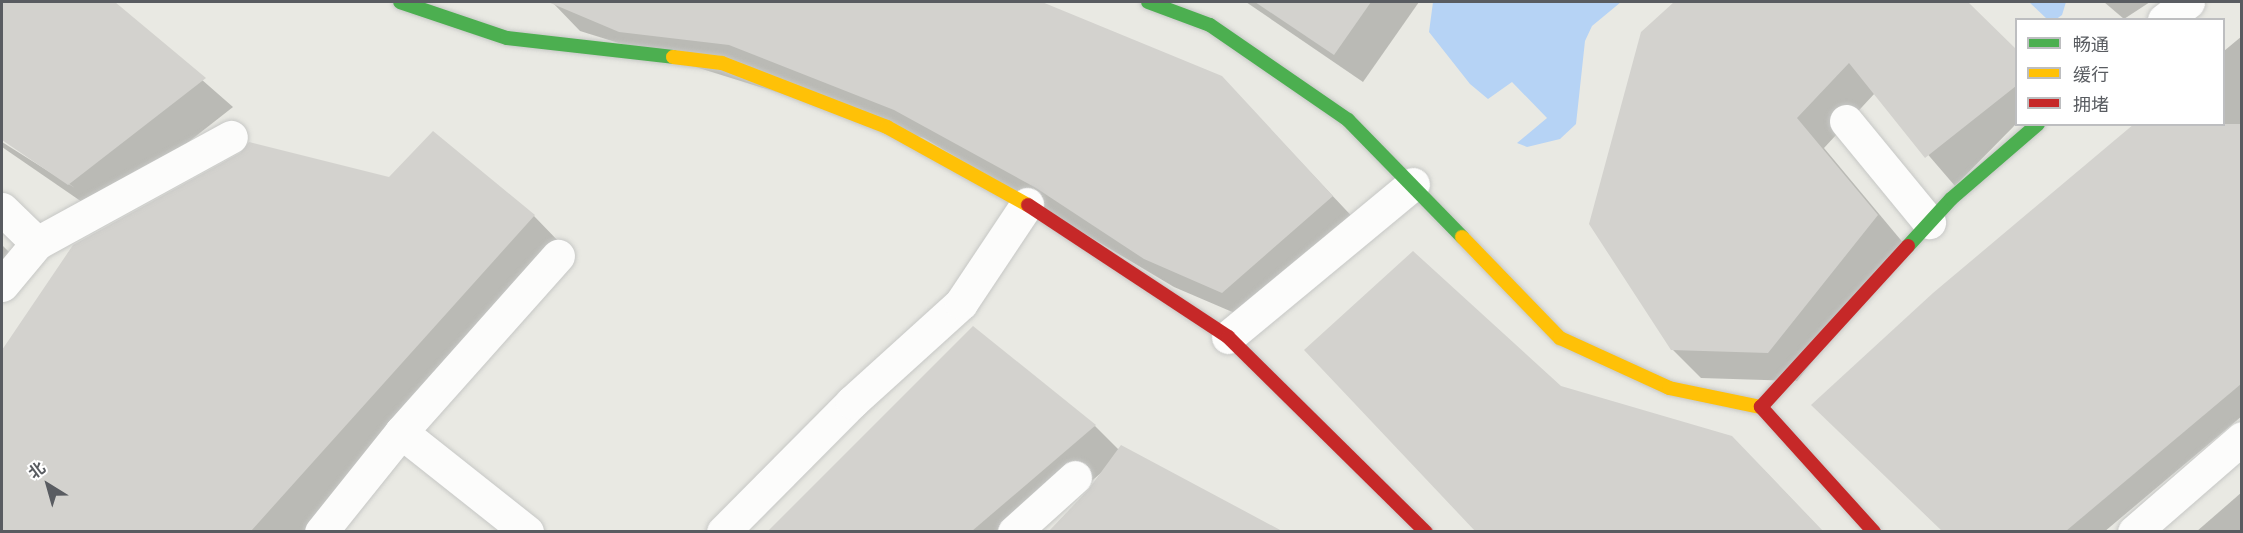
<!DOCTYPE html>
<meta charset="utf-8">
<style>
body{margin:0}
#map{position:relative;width:2243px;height:533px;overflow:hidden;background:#e9e9e3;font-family:"Fira Sans Condensed","Noto Sans SC",sans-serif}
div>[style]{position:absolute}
.water>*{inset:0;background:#b6d3f5}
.shadow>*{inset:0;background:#0003}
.building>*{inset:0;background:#d3d2ce}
.roads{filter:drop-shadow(0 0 2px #c6c7c5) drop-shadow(0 0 2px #c6c7c5)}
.street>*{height:33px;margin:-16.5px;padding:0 16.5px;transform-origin:16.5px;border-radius:16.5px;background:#fcfcfb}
.fast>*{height:14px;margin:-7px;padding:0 7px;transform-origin:7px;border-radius:7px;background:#4caf50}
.slow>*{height:14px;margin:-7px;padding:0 7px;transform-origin:7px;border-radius:7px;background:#ffc107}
.jam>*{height:14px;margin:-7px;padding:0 7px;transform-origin:7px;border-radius:7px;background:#c62828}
span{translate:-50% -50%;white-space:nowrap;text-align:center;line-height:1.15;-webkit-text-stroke:4.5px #fff;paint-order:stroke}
.frame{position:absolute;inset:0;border:3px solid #595c61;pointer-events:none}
.legend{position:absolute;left:2015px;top:18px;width:210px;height:108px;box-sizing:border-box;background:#fff;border:2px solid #bdbec0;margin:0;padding:8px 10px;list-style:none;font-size:18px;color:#595c61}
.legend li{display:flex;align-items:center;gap:12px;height:30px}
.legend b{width:30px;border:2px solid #bdbec0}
.north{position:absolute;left:18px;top:455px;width:60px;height:60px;-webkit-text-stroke:4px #fff;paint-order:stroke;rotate:323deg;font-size:16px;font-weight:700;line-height:24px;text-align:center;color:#595c61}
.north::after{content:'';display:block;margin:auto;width:21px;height:27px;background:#595c61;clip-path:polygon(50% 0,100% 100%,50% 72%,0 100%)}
</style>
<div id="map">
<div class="water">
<div style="clip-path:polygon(1433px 2px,1621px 2px,1592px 26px,1585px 41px,1576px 124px,1560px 139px,1527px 147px,1517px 143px,1547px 118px,1512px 82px,1488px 99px,1470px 84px,1429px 32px)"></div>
<div style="clip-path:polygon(2029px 2px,2066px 2px,2062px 15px,2055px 20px,2047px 19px)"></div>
</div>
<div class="shadow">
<div style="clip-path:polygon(2px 2px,113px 2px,233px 107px,98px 213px,2px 147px,2px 142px,75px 188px,2px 138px)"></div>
<div style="clip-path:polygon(552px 2px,1038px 2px,1221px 77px,1360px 225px,1251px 320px,1174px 287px,924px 138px,580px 31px)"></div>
<div style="clip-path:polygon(1246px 2px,1419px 2px,1363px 82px)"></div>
<div style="clip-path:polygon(1677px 2px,1966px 2px,2016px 51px,2016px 124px,1955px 186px,1875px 93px,1824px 148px,1905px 245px,1797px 381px,1701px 378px,1672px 349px,1643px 32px)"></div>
<div style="clip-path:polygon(2104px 2px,2150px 2px,2124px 19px)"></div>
<div style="clip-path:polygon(2242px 36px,2242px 416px,2104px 532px,1944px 532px,1831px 423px,2224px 124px,2224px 51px)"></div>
<div style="clip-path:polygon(433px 133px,534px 216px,562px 245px,304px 532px,2px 532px,2px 352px,9px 345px,390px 178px)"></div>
<div style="clip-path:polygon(2px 245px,25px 268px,2px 293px)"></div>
<div style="clip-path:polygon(1306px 350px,1561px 387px,1760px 466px,1823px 532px,1477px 532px)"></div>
<div style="clip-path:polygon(1095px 426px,1119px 450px,1253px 518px,1267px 532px,1050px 532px,1089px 491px,1102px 472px,1033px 532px,781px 532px,776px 526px)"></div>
<div style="clip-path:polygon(2242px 492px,2242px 532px,2196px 532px)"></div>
</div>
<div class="building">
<div style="clip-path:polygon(2px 2px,115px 2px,206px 78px,68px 185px,2px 140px)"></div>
<div style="clip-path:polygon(548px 2px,1042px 2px,1222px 76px,1333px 196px,1222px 293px,1144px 259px,1036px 188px,894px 110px,729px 45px,619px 32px)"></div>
<div style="clip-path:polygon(1255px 2px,1371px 2px,1334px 55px)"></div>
<div style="clip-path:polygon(1674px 2px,1968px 2px,2016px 49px,2016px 86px,1925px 158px,1849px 63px,1797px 118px,1878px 215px,1768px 353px,1671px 350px,1589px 224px,1641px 32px)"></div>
<div style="clip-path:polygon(2134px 124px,2241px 124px,2241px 384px,2066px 531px,1942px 531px,1811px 405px,1933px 293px)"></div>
<div style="clip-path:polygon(433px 131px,535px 215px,251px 531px,2px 531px,2px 350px,73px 245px,240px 153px,249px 142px,389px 177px)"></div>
<div style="clip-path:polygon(1413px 251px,1561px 386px,1732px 436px,1823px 531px,1475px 531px,1304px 350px)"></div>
<div style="clip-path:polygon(973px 326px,1096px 425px,972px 531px,768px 531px)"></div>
<div style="clip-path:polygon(1121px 445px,1282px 531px,1049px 531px,1088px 490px)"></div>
</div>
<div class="roads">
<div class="street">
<div style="left:2164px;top:20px;width:30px;rotate:-37deg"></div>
<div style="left:1846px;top:121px;width:131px;rotate:50.6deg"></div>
<div style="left:2px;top:209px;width:49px;rotate:44.2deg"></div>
<div style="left:2px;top:285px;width:55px;rotate:-50.2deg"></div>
<div style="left:37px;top:243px;width:221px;rotate:-28.7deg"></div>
<div style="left:1228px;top:337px;width:240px;rotate:-39.6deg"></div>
<div style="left:401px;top:432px;width:161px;rotate:38.4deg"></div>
<div style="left:321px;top:532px;width:128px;rotate:-51.3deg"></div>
<div style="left:401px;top:432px;width:236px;rotate:-48.3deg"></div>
<div style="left:723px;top:532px;width:183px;rotate:-45.2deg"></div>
<div style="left:852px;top:402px;width:147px;rotate:-42.2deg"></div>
<div style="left:961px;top:303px;width:119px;rotate:-56.3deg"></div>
<div style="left:1014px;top:532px;width:82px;rotate:-42deg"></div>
<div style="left:2134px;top:532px;width:143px;rotate:-41deg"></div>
</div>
<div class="fast">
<div style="left:400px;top:2px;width:113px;rotate:18.6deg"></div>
<div style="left:507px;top:38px;width:167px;rotate:6.5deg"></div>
<div style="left:1148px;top:2px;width:66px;rotate:20.4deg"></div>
<div style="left:1210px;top:25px;width:168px;rotate:34.5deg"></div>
<div style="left:1348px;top:120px;width:163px;rotate:45.7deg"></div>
<div style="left:1908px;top:246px;width:64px;rotate:-47.5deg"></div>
<div style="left:1951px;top:199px;width:115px;rotate:-40.8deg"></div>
</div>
<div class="slow">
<div style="left:673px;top:57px;width:49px;rotate:7deg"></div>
<div style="left:722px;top:63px;width:177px;rotate:21.2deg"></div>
<div style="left:887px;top:127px;width:161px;rotate:29deg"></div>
<div style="left:1462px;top:237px;width:141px;rotate:45.9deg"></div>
<div style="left:1560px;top:338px;width:120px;rotate:24.6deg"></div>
<div style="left:1669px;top:388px;width:94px;rotate:11.7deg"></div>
</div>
<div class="jam">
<div style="left:1028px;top:205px;width:240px;rotate:33.4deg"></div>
<div style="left:1228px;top:337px;width:278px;rotate:44.6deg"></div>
<div style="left:1874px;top:532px;width:169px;rotate:-132.1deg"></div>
<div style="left:1761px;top:407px;width:218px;rotate:-47.6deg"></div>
</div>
</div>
<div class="frame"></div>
<ul class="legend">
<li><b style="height:8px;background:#4caf50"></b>畅通</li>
<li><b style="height:8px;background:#ffc107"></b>缓行</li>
<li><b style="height:8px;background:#c62828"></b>拥堵</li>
</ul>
<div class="north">北</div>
</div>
